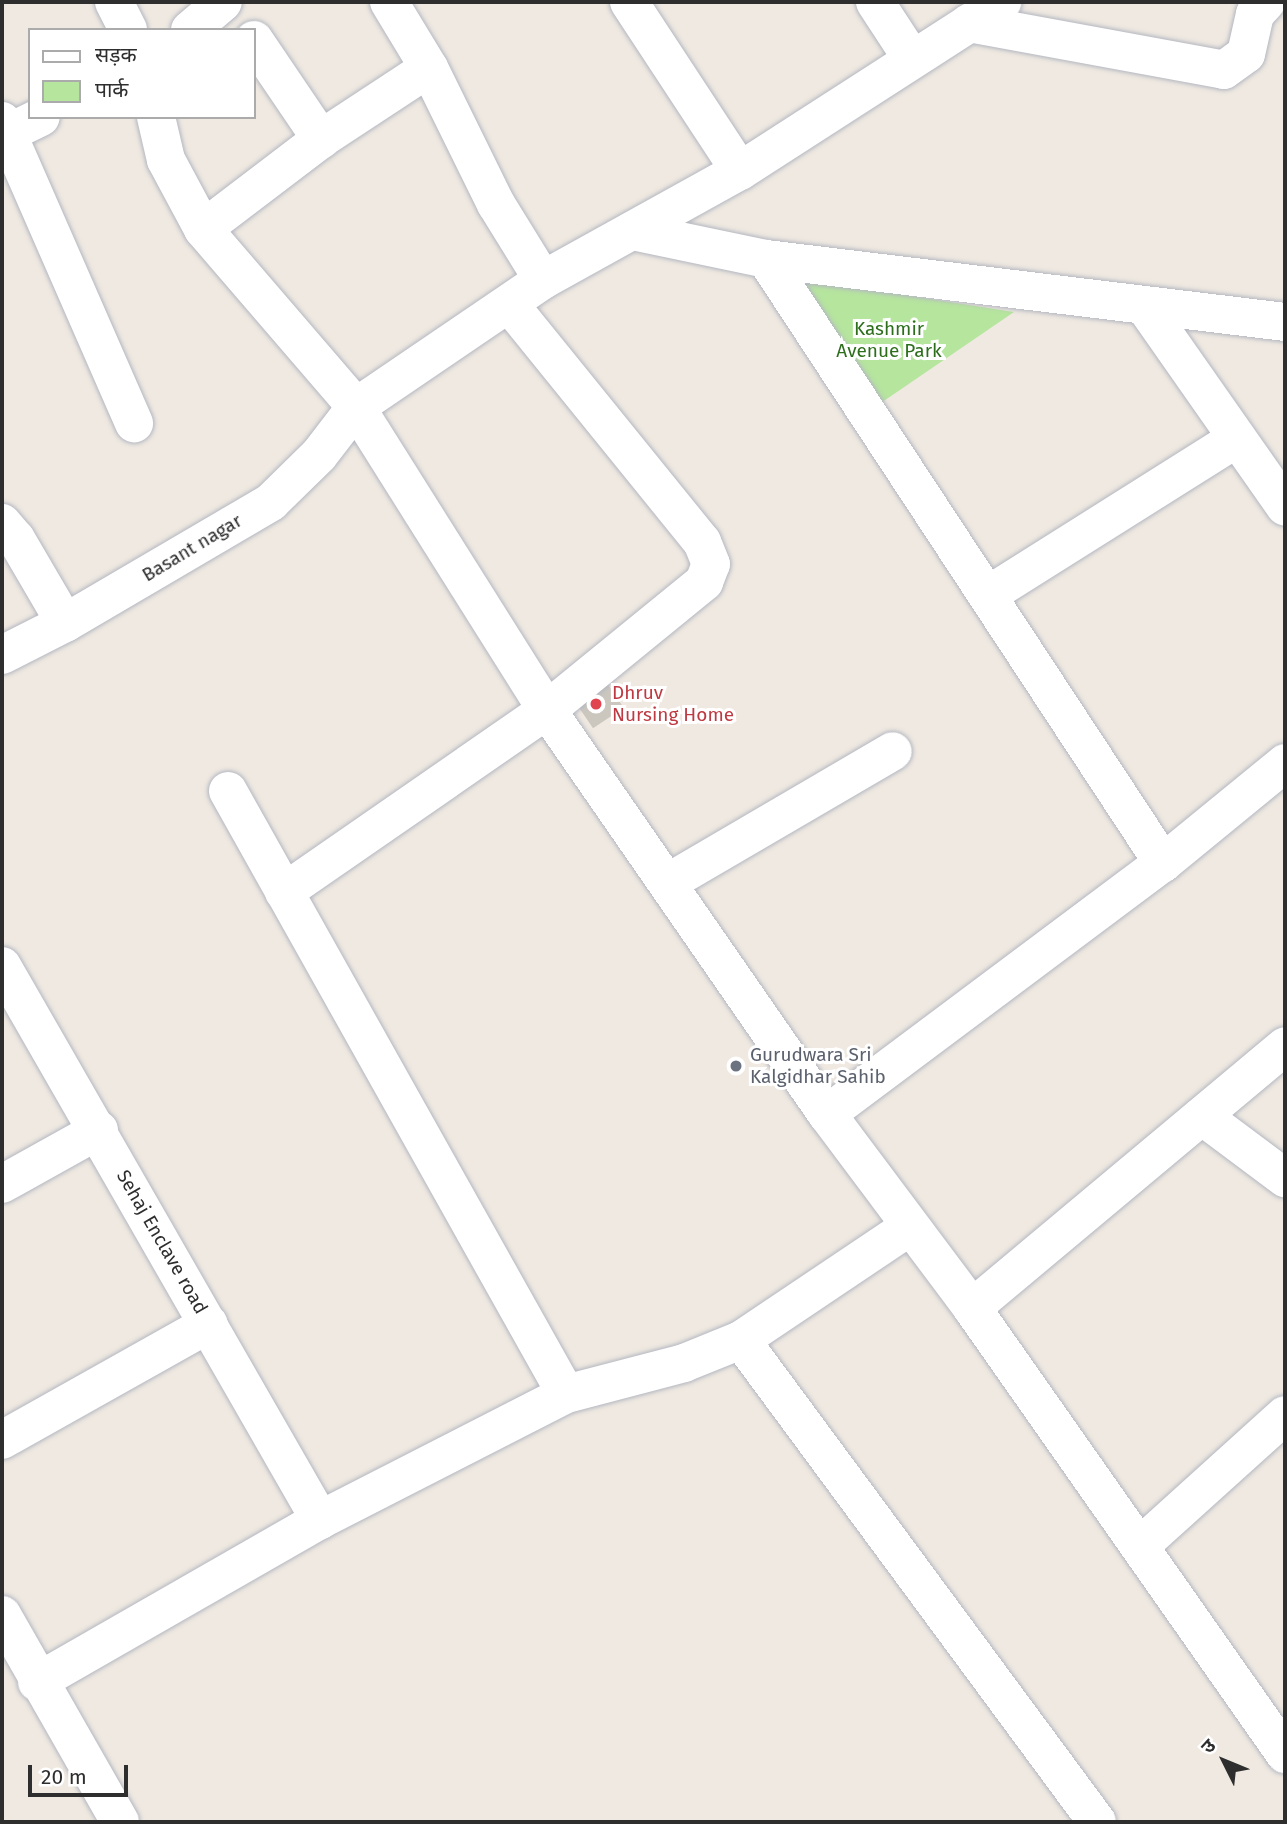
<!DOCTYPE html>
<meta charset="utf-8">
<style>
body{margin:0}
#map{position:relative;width:1287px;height:1824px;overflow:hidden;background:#efe9e1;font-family:"Fira Sans","Noto Sans Devanagari",sans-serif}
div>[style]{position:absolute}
.green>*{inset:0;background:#b6e59e}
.building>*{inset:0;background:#cbc7bf;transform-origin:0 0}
.roads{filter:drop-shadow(0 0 2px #b4b7c1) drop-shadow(0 0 2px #b4b7c1)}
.minor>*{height:38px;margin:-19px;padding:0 19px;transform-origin:19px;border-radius:19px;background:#fff}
.dots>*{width:19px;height:19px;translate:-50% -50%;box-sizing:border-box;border:4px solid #fff;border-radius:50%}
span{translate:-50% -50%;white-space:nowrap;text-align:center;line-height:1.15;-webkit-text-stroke:6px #fff;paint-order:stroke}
.park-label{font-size:19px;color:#2c6e1b}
.street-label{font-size:19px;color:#2e2e2e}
.health-label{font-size:19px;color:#be3a42}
.left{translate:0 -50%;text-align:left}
.worship-label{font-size:19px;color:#5b616d}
.frame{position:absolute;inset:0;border:4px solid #2e2e2e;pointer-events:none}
.legend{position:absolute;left:28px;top:28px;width:228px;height:91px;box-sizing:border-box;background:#fff;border:2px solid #ababab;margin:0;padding:9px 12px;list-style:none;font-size:21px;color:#2e2e2e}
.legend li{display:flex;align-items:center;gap:14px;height:35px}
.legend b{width:35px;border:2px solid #ababab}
.north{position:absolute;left:1189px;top:1726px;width:70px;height:70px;-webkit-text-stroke:5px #fff;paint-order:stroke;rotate:313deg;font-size:19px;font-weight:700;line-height:28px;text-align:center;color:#2e2e2e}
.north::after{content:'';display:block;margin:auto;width:24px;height:32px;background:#2e2e2e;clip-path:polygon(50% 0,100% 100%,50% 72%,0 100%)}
.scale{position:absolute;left:28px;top:1765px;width:100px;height:32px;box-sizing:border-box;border:4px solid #2e2e2e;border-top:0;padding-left:9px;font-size:21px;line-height:24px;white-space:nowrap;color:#2e2e2e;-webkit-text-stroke:5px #fff;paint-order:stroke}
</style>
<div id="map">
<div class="green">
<div style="clip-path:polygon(796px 278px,1014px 312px,875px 407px)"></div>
</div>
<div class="building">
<div style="left:603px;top:677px;width:37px;height:37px;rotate:56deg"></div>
</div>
<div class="roads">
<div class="minor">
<div style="left:114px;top:2px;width:31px;rotate:63deg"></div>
<div style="left:389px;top:2px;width:77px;rotate:58.8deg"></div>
<div style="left:429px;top:68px;width:152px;rotate:63.8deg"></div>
<div style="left:496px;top:204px;width:89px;rotate:58.3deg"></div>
<div style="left:629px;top:2px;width:202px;rotate:56.7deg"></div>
<div style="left:875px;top:2px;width:66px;rotate:56.8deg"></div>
<div style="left:969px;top:23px;width:259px;rotate:10.4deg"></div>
<div style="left:1224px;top:70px;width:27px;rotate:-36deg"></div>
<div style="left:1246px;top:54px;width:41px;rotate:-77.3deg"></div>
<div style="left:1255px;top:14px;width:16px;rotate:-47deg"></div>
<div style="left:190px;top:30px;width:43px;rotate:-40.3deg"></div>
<div style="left:254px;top:40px;width:120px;rotate:55.9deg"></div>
<div style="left:156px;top:117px;width:44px;rotate:76.9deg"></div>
<div style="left:166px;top:160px;width:78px;rotate:61.8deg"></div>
<div style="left:203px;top:229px;width:235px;rotate:49.3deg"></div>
<div style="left:356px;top:407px;width:358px;rotate:57.8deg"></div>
<div style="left:547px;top:710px;width:492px;rotate:55.3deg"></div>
<div style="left:827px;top:1114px;width:242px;rotate:53.2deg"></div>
<div style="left:972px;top:1308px;width:545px;rotate:54.94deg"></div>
<div style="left:2px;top:121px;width:330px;rotate:66.4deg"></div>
<div style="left:2px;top:136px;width:43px;rotate:-26deg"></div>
<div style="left:203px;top:229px;width:148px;rotate:-37.3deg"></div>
<div style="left:321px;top:139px;width:129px;rotate:-33.3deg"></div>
<div style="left:632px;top:231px;width:137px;rotate:11.8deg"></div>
<div style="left:766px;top:259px;width:523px;rotate:6.92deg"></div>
<div style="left:766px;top:259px;width:723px;rotate:56.68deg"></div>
<div style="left:1144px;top:305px;width:246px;rotate:55deg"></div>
<div style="left:2px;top:523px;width:21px;rotate:49deg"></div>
<div style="left:16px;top:539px;width:97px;rotate:59.7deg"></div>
<div style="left:988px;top:595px;width:293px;rotate:-32.2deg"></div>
<div style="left:2px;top:655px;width:71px;rotate:-26.9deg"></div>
<div style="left:65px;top:623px;width:239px;rotate:-30.4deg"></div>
<div style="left:271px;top:502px;width:67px;rotate:-44.4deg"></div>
<div style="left:319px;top:455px;width:61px;rotate:-52.4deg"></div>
<div style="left:356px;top:407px;width:226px;rotate:-34.2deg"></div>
<div style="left:543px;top:280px;width:225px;rotate:-29deg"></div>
<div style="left:740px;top:171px;width:312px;rotate:-32.8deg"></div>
<div style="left:228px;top:791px;width:691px;rotate:60.73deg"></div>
<div style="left:669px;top:882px;width:259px;rotate:-30.3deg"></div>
<div style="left:284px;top:892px;width:320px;rotate:-34.7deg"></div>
<div style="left:547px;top:710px;width:203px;rotate:-39.2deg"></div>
<div style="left:704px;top:582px;width:19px;rotate:-69deg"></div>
<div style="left:711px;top:564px;width:24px;rotate:-112deg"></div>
<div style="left:702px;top:542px;width:306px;rotate:-129deg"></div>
<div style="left:2px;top:966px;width:639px;rotate:60.14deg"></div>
<div style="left:827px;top:1114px;width:419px;rotate:-36.8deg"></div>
<div style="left:1163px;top:863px;width:158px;rotate:-39.3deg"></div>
<div style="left:1202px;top:1116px;width:104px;rotate:36.8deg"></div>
<div style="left:2px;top:1184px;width:111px;rotate:-29.1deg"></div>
<div style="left:972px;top:1308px;width:408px;rotate:-39.9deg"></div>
<div style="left:741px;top:1340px;width:599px;rotate:53.55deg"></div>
<div style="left:2px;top:1440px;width:237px;rotate:-29.3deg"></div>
<div style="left:1140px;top:1546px;width:195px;rotate:-42.1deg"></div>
<div style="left:2px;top:1615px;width:238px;rotate:60.3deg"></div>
<div style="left:37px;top:1682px;width:326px;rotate:-29.8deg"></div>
<div style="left:320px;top:1520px;width:276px;rotate:-27.1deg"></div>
<div style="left:566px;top:1394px;width:122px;rotate:-14.7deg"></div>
<div style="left:684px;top:1363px;width:61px;rotate:-22deg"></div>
<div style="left:741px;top:1340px;width:202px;rotate:-33.9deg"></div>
</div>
</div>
<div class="dots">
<div style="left:596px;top:704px;background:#e0444e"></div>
<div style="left:736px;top:1066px;background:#6b7280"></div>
</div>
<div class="park-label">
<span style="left:889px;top:340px">Kashmir<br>Avenue Park</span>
</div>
<div class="street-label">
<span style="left:192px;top:548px;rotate:-31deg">Basant nagar</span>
<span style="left:162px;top:1242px;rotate:60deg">Sehaj Enclave road</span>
</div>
<div class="health-label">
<span class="left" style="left:612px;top:704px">Dhruv<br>Nursing Home</span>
</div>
<div class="worship-label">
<span class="left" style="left:750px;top:1066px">Gurudwara Sri<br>Kalgidhar Sahib</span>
</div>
<div class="frame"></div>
<ul class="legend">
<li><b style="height:9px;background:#fff"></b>सड़क</li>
<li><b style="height:19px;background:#b6e59e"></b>पार्क</li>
</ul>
<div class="north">उ</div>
<div class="scale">20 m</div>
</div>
